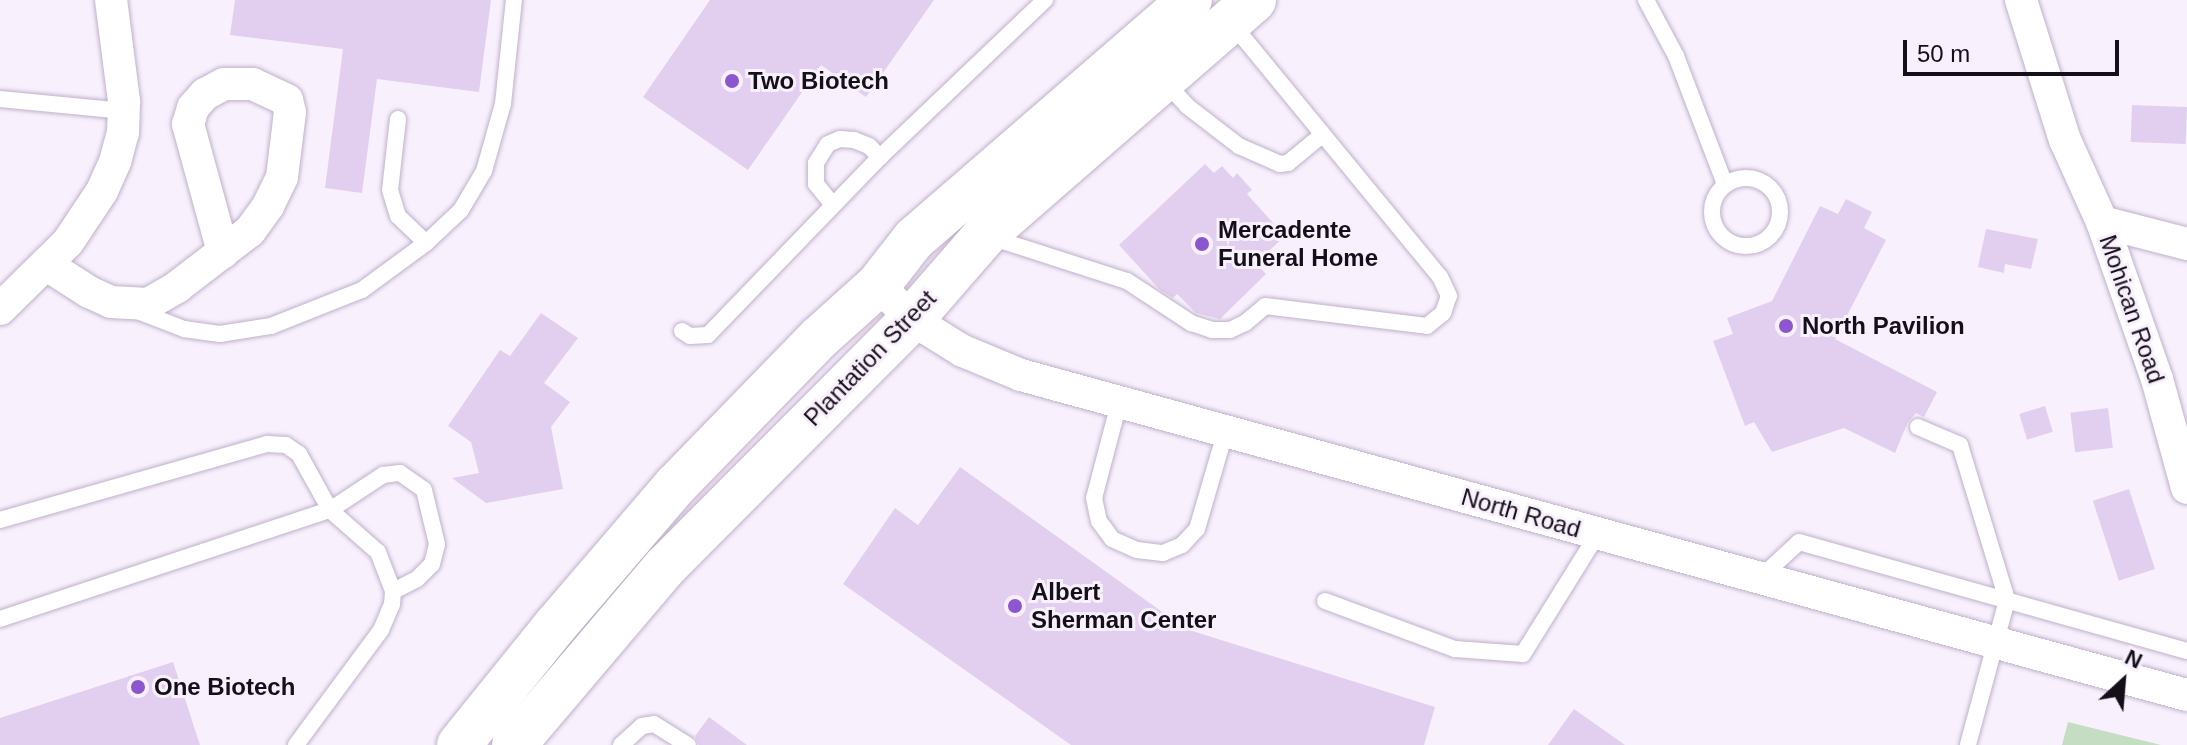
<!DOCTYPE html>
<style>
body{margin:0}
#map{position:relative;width:2187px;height:745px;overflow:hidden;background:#f8f1fd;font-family:Helvetica,sans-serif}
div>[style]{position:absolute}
.green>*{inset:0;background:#c5ddc2}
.building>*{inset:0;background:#e2cfef;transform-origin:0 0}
.roads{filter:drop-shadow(0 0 2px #c0b0cb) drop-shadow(0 0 2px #c0b0cb)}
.lane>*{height:16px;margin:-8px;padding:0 8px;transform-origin:8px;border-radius:8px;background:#fff}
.lane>.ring{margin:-8px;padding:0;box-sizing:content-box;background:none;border:16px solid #fff;border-radius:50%}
.street>*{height:32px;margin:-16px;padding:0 16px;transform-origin:16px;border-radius:16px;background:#fff}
.secondary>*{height:44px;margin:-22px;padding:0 22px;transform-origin:22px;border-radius:22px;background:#fff}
.dots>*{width:22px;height:22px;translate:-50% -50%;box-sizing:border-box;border:4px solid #f8f1fd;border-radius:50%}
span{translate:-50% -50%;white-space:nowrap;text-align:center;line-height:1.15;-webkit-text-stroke:6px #f8f1fd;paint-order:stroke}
.poi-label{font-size:24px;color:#150f19;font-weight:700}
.left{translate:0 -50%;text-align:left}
.street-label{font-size:24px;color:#150f19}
.north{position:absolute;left:2083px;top:641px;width:80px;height:80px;-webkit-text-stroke:6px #f8f1fd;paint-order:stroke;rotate:26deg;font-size:22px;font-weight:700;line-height:32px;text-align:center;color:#150f19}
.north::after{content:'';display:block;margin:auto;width:28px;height:36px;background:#150f19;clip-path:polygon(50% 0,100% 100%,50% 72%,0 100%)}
.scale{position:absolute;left:1903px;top:40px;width:216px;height:36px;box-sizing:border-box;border:4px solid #150f19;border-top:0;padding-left:10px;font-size:24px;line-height:28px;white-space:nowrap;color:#150f19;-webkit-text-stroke:6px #f8f1fd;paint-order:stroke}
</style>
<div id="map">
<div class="green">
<div style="clip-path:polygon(2068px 722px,2161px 745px,2062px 745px)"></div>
</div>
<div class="building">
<div style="clip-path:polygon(235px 0,491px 0,479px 92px,377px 79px,362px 193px,325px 188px,343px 49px,230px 35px)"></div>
<div style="clip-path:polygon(710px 0,934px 0,866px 97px,821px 65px,748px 170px,643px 97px)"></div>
<div style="left:2132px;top:105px;width:55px;height:37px;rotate:2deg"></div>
<div style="clip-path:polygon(1205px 164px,1214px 173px,1222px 166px,1233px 178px,1237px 173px,1252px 190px,1247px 194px,1285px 236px,1256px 263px,1266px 274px,1220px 319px,1196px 313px,1177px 294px,1173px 298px,1160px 290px,1119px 245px)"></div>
<div style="clip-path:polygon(1846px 199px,1872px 212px,1864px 228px,1886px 240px,1835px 339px,1937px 392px,1924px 417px,1916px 413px,1908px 422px,1895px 453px,1844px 428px,1772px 452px,1754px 422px,1745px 426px,1713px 341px,1733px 334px,1727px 318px,1772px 301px,1820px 206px,1838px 214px)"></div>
<div style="clip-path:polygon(1986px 229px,2038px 239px,2031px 269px,2005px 264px,2004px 273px,1978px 267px)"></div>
<div style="clip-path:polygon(541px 313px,578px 338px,544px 383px,570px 402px,551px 427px,563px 489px,486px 503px,452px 478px,479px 473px,471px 442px,448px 426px,500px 350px,510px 356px)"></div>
<div style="left:2045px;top:406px;width:27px;height:27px;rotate:73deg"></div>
<div style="left:2108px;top:408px;width:40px;height:38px;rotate:83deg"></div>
<div style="clip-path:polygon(960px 467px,1186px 629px,1435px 707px,1424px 745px,1071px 745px,843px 584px,895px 508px,918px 525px)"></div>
<div style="left:2129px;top:489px;width:84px;height:38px;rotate:72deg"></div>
<div style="clip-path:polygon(173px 662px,200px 745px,0 745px,0 718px)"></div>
<div style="clip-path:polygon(1574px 709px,1625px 745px,1548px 745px)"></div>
<div style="clip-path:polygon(709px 717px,747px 745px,699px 745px,695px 736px)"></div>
</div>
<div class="roads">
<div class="lane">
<div style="left:1646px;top:0;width:64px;rotate:61.8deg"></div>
<div style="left:1676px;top:56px;width:137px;rotate:69.1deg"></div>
<div style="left:1164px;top:81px;width:34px;rotate:47deg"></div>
<div style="left:1187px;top:106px;width:66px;rotate:37.6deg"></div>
<div style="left:1239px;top:146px;width:45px;rotate:23.7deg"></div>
<div style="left:1280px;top:164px;width:8px;rotate:-7deg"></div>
<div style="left:1288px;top:163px;width:45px;rotate:-39.6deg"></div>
<div style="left:0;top:99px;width:125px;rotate:5.5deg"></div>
<div style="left:398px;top:119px;width:71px;rotate:96.4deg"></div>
<div style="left:390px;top:190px;width:27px;rotate:73deg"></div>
<div style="left:398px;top:216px;width:39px;rotate:44deg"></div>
<div class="ring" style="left:1712px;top:178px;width:52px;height:52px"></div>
<div style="left:833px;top:205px;width:27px;rotate:-129deg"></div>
<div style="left:816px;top:184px;width:21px;rotate:-90deg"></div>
<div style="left:816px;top:163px;width:22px;rotate:-58deg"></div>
<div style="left:828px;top:144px;width:13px;rotate:-23deg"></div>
<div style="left:840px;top:139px;width:14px;rotate:4deg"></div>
<div style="left:854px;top:140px;width:16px;rotate:22deg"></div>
<div style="left:869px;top:146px;width:16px;rotate:45deg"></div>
<div style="left:990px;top:237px;width:144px;rotate:17.8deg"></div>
<div style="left:1127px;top:281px;width:77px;rotate:33.3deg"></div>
<div style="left:1191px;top:323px;width:22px;rotate:18deg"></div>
<div style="left:1212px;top:330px;width:18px"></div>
<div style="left:1230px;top:330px;width:17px;rotate:-25deg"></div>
<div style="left:1245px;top:323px;width:26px;rotate:-40deg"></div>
<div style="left:1265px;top:306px;width:163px;rotate:7deg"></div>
<div style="left:1427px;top:326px;width:21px;rotate:-39deg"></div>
<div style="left:1443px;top:313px;width:18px;rotate:-71deg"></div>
<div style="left:1449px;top:296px;width:21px;rotate:-115deg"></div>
<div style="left:1440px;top:277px;width:329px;rotate:-129.4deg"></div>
<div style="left:135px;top:310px;width:53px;rotate:21.2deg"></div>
<div style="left:184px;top:329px;width:36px;rotate:8deg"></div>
<div style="left:220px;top:334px;width:52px;rotate:-8.9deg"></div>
<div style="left:271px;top:326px;width:98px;rotate:-21.6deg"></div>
<div style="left:362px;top:290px;width:79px;rotate:-36.3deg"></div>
<div style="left:426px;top:243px;width:48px;rotate:-43.3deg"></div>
<div style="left:461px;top:210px;width:45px;rotate:-59.5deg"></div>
<div style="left:484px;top:171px;width:70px;rotate:-74.2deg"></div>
<div style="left:503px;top:104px;width:105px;rotate:-84deg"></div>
<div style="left:682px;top:331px;width:9px;rotate:32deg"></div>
<div style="left:690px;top:336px;width:18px;rotate:-3deg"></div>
<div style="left:708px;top:335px;width:248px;rotate:-46deg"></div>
<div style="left:880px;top:157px;width:228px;rotate:-43.6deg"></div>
<div style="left:1119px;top:403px;width:98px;rotate:104.7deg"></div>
<div style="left:1094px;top:498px;width:24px;rotate:78deg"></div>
<div style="left:1099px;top:521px;width:22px;rotate:54deg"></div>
<div style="left:1112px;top:539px;width:27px;rotate:24deg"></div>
<div style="left:1137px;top:550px;width:26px;rotate:7deg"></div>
<div style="left:1163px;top:553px;width:21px;rotate:-23deg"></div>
<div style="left:1182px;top:545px;width:22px;rotate:-47deg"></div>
<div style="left:1197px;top:529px;width:100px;rotate:-73.7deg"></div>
<div style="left:1918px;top:427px;width:46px;rotate:23.2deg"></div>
<div style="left:1960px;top:445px;width:162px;rotate:73.1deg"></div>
<div style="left:2007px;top:600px;width:150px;rotate:105.1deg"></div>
<div style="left:0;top:520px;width:278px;rotate:-15.9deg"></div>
<div style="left:267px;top:444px;width:19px;rotate:3deg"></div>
<div style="left:286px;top:445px;width:16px;rotate:35deg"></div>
<div style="left:299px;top:454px;width:64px;rotate:61deg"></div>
<div style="left:330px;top:510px;width:64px;rotate:41.2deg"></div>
<div style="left:378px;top:552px;width:42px;rotate:69deg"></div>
<div style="left:393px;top:591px;width:13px;rotate:94deg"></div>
<div style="left:392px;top:604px;width:28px;rotate:113deg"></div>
<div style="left:381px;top:630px;width:143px;rotate:126.5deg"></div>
<div style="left:1759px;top:579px;width:54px;rotate:-42.8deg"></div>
<div style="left:1799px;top:542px;width:403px;rotate:15.7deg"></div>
<div style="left:1325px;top:601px;width:139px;rotate:20.3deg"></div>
<div style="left:1455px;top:649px;width:68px;rotate:4.2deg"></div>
<div style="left:1523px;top:654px;width:140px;rotate:-58.1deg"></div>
<div style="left:0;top:619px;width:348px;rotate:-18.3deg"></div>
<div style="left:330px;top:510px;width:64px;rotate:-33.4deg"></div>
<div style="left:383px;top:475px;width:17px;rotate:-7deg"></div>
<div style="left:400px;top:473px;width:29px;rotate:35deg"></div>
<div style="left:424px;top:490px;width:56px;rotate:76.5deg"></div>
<div style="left:437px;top:544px;width:21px;rotate:104deg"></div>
<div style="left:432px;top:564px;width:21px;rotate:135deg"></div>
<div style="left:417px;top:579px;width:27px;rotate:153deg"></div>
<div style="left:621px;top:745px;width:28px;rotate:-42deg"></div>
<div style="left:642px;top:726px;width:12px;rotate:-9deg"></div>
<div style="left:654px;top:724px;width:40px;rotate:32deg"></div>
</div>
<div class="street">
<div style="left:2021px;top:0;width:147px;rotate:72.6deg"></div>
<div style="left:2065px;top:140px;width:90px;rotate:65.7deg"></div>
<div style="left:2102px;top:222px;width:166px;rotate:70.7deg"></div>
<div style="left:2157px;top:379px;width:113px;rotate:74.6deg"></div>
<div style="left:2102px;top:222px;width:88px;rotate:14.5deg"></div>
<div style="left:47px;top:265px;width:50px;rotate:32.7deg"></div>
<div style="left:89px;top:292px;width:24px;rotate:24deg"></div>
<div style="left:111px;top:302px;width:37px;rotate:3deg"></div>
<div style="left:148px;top:304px;width:34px;rotate:-30deg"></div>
<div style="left:177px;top:287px;width:92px;rotate:-37.5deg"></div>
<div style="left:250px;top:231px;width:31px;rotate:-54deg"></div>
<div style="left:268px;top:206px;width:32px;rotate:-64deg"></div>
<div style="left:282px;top:177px;width:65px;rotate:-83deg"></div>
<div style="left:290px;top:112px;width:12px;rotate:-104deg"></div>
<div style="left:287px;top:100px;width:38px;rotate:-155deg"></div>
<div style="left:253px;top:84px;width:29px;rotate:180deg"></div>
<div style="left:224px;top:84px;width:21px;rotate:152deg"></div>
<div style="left:205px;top:94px;width:18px;rotate:131deg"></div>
<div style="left:193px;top:108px;width:17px;rotate:107deg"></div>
<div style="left:188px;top:124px;width:133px;rotate:74.7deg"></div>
<div style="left:878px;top:285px;width:48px;rotate:45deg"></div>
<div style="left:912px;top:319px;width:20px;rotate:33deg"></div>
<div style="left:929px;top:330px;width:40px;rotate:32deg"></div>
<div style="left:963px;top:351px;width:63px;rotate:22.5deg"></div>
<div style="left:1021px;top:375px;width:1209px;rotate:15.35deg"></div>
<div style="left:0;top:309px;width:95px;rotate:-44.6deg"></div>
<div style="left:68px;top:242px;width:61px;rotate:-56.3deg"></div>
<div style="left:102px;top:191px;width:32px;rotate:-66deg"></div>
<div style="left:115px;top:162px;width:30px;rotate:-75deg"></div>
<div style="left:123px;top:133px;width:32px;rotate:-88deg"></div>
<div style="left:124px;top:101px;width:102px;rotate:-97.3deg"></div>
</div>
<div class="secondary">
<div style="left:459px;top:745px;width:153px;rotate:-51.1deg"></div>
<div style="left:555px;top:626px;width:186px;rotate:-49.4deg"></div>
<div style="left:676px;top:485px;width:205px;rotate:-45.8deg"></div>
<div style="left:819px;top:338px;width:79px;rotate:-41.9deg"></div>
<div style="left:878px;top:285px;width:58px;rotate:-52deg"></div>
<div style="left:914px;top:239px;width:365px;rotate:-40.9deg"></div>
<div style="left:514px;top:745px;width:235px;rotate:-49.7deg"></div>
<div style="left:666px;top:566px;width:349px;rotate:-45.1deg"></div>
<div style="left:912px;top:319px;width:111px;rotate:-49deg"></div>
<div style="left:985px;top:235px;width:357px;rotate:-41.1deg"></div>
</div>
</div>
<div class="dots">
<div style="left:732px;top:81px;background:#8c56ce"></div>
<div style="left:1202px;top:244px;background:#8c56ce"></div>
<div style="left:1786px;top:326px;background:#8c56ce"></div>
<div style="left:1015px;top:606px;background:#8c56ce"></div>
<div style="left:138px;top:687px;background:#8c56ce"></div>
</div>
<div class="poi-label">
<span class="left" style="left:748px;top:81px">Two Biotech</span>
<span class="left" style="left:1218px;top:244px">Mercadente<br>Funeral Home</span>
<span class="left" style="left:1802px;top:326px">North Pavilion</span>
<span class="left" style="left:1031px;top:606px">Albert<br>Sherman Center</span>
<span class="left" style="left:154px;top:687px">One Biotech</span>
</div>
<div class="street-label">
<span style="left:2132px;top:309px;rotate:71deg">Mohican Road</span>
<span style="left:870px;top:358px;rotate:-46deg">Plantation Street</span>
<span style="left:1521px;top:513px;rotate:16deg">North Road</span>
</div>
<div class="north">N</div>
<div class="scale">50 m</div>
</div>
